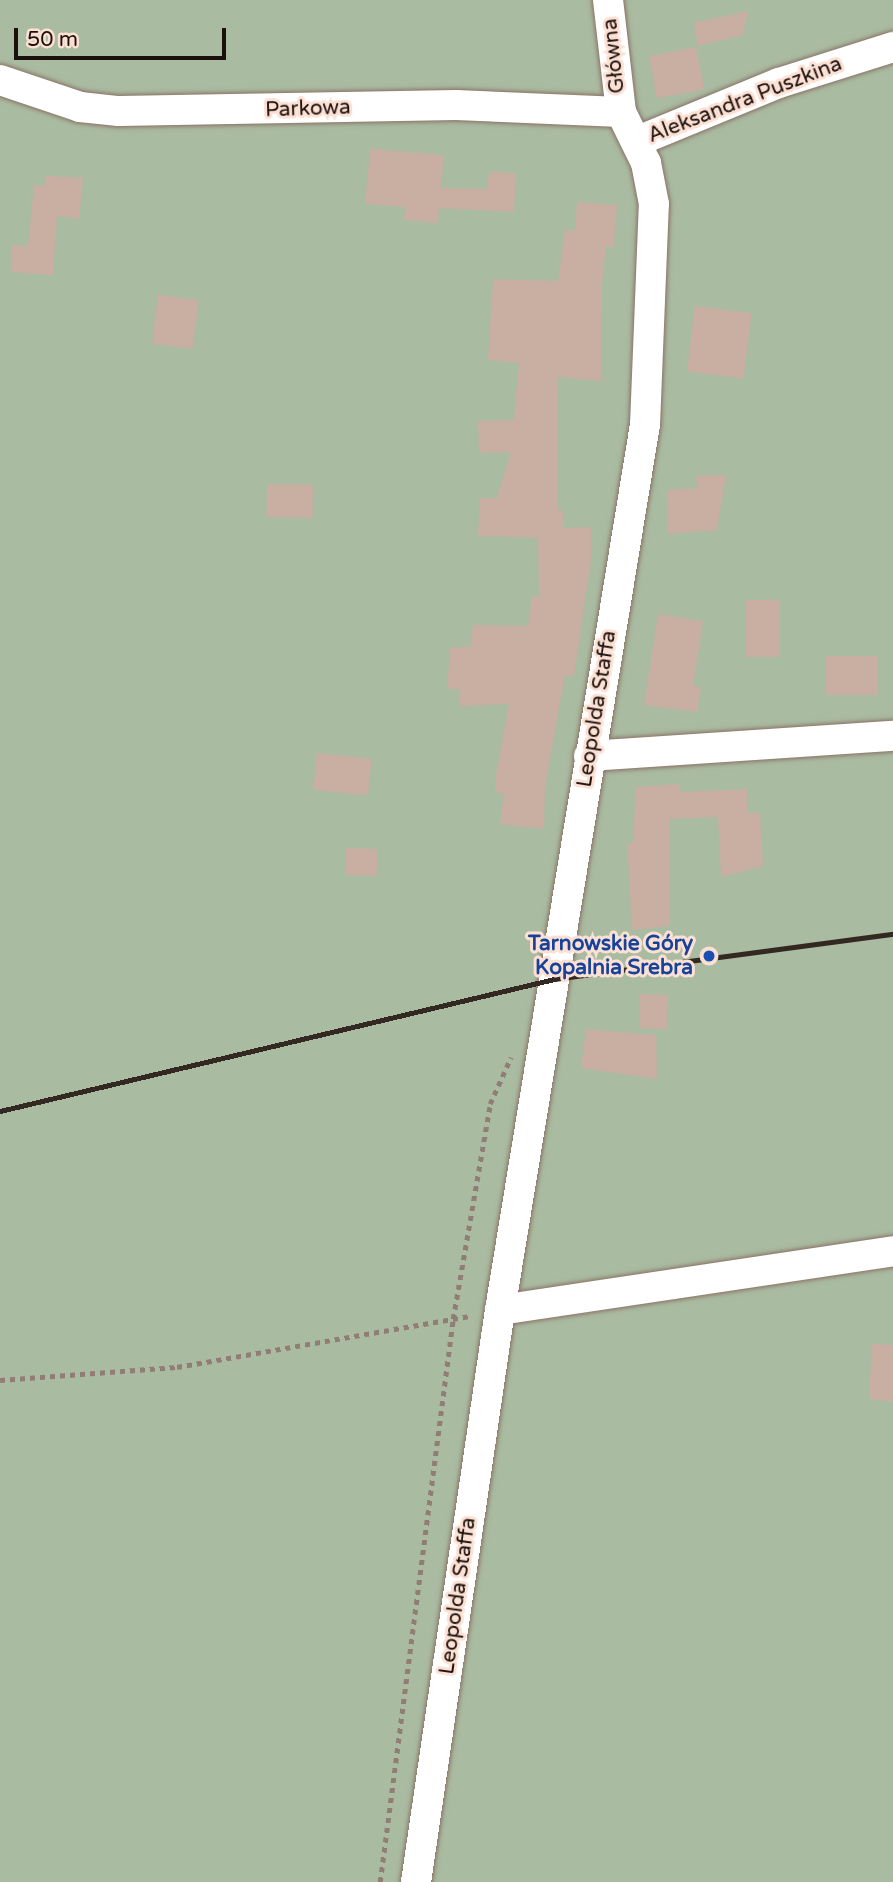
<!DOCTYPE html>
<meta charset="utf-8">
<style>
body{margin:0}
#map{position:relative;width:893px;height:1882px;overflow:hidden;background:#fce0d3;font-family:"Varela Round",sans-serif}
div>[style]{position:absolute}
.green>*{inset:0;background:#a9bba1;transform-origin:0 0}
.building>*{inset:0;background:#c9aea2;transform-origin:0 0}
.path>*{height:4.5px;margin-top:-2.25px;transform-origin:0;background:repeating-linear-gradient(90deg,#917d75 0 5px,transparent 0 10px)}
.roads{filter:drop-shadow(0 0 2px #8b7367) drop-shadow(0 0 2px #8b7367)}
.minor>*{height:30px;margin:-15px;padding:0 15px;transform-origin:15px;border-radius:15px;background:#fff}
.rail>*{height:5px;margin:-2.5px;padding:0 2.5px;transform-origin:2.5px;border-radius:2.5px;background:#342823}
.dots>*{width:19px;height:19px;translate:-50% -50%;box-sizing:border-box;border:4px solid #fce0d3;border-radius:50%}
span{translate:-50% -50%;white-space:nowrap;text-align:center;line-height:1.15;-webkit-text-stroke:6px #fce0d3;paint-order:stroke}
.street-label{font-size:21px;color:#1a100c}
.transit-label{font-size:21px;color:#164399;font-weight:700}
.right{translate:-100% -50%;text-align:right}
.scale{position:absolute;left:14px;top:28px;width:212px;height:32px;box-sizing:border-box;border:4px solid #1a100c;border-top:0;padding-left:9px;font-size:21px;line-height:24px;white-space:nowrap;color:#1a100c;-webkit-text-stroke:5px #fce0d3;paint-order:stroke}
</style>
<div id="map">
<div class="green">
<div style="left:0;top:0;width:893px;height:1882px"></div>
</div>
<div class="building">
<div style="clip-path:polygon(748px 11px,743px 35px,698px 46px,694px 23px)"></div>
<div style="left:696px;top:47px;width:43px;height:48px;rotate:79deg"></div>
<div style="clip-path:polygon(370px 149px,444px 155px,441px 188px,487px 189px,489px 172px,516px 173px,514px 212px,439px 208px,438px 223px,404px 220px,405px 207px,365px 204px)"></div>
<div style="clip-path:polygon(46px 176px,83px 178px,79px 219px,57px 216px,53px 275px,11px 272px,12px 245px,28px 246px,34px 185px,44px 186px)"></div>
<div style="clip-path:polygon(577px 202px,617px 205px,614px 247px,606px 247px,602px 284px,601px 381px,558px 377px,557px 510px,563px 511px,564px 528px,591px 527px,591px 559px,574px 676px,565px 675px,545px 786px,544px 829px,500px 824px,504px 794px,495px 792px,495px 780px,509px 704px,460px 706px,460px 689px,447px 689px,450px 648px,471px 646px,473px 625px,528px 626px,532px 596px,539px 597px,538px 538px,478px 536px,480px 498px,497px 498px,511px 452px,479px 453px,478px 421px,514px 420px,519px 363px,488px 360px,493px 279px,558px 281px,565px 230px,575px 230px)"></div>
<div style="left:158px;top:295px;width:41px;height:49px;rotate:7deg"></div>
<div style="left:695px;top:306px;width:57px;height:66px;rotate:7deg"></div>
<div style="clip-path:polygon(726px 475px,717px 530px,668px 534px,667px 490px,697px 488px,696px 476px)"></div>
<div style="left:267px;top:484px;width:46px;height:33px;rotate:1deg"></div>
<div style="left:780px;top:600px;width:57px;height:34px;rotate:90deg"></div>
<div style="clip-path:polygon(658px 614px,703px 621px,693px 686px,701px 687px,697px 712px,644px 705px)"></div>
<div style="left:877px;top:656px;width:39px;height:51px;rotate:90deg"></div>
<div style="left:317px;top:753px;width:55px;height:37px;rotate:6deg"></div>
<div style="clip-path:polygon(680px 784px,680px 792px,747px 789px,748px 813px,760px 813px,763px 866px,721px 877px,718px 817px,670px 819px,670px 926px,632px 930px,627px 843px,633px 843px,636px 787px)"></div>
<div style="left:346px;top:848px;width:32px;height:27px;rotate:2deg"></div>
<div style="left:640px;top:994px;width:28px;height:34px;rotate:2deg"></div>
<div style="clip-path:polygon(586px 1029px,656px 1035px,657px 1079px,581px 1068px)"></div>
<div style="clip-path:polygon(872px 1344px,893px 1345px,893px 1402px,869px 1399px)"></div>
</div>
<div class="path">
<div style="left:0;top:1380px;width:177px;rotate:-4.2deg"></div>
<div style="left:177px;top:1367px;width:297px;rotate:-9.9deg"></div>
<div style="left:380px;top:1882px;width:568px;rotate:-82.61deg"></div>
<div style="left:453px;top:1319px;width:218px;rotate:-80.2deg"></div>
<div style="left:490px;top:1104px;width:51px;rotate:-65.9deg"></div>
</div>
<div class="roads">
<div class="minor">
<div style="left:0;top:80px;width:84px;rotate:18.6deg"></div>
<div style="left:80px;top:107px;width:39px;rotate:6deg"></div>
<div style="left:119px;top:111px;width:337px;rotate:-1deg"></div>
<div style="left:456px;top:105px;width:165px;rotate:2.4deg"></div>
<div style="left:638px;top:141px;width:152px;rotate:-22.4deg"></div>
<div style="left:779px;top:83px;width:120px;rotate:-17.5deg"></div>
<div style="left:589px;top:756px;width:305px;rotate:-3.8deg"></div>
<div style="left:500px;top:1310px;width:397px;rotate:-8.5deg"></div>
<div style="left:416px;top:1882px;width:578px;rotate:-81.65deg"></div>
<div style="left:500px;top:1310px;width:897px;rotate:-80.7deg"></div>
<div style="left:645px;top:425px;width:221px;rotate:-87.7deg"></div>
<div style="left:654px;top:204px;width:42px;rotate:-101deg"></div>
<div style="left:646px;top:163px;width:57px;rotate:-116.1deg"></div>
<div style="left:621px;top:112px;width:113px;rotate:-96.6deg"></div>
</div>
</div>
<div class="rail">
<div style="left:0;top:1111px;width:570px;rotate:-13.4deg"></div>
<div style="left:554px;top:979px;width:342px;rotate:-7.6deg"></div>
</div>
<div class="dots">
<div style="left:709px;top:956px;background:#1a4fb4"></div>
</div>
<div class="street-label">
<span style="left:614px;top:56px;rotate:-96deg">Główna</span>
<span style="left:745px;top:100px;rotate:-21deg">Aleksandra Puszkina</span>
<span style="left:308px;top:109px;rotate:-2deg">Parkowa</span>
<span style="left:597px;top:709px;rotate:-81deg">Leopolda Staffa</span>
<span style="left:458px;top:1596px;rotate:-82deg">Leopolda Staffa</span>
</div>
<div class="transit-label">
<span class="right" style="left:693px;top:956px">Tarnowskie Góry<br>Kopalnia Srebra</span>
</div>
<div class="scale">50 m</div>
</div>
